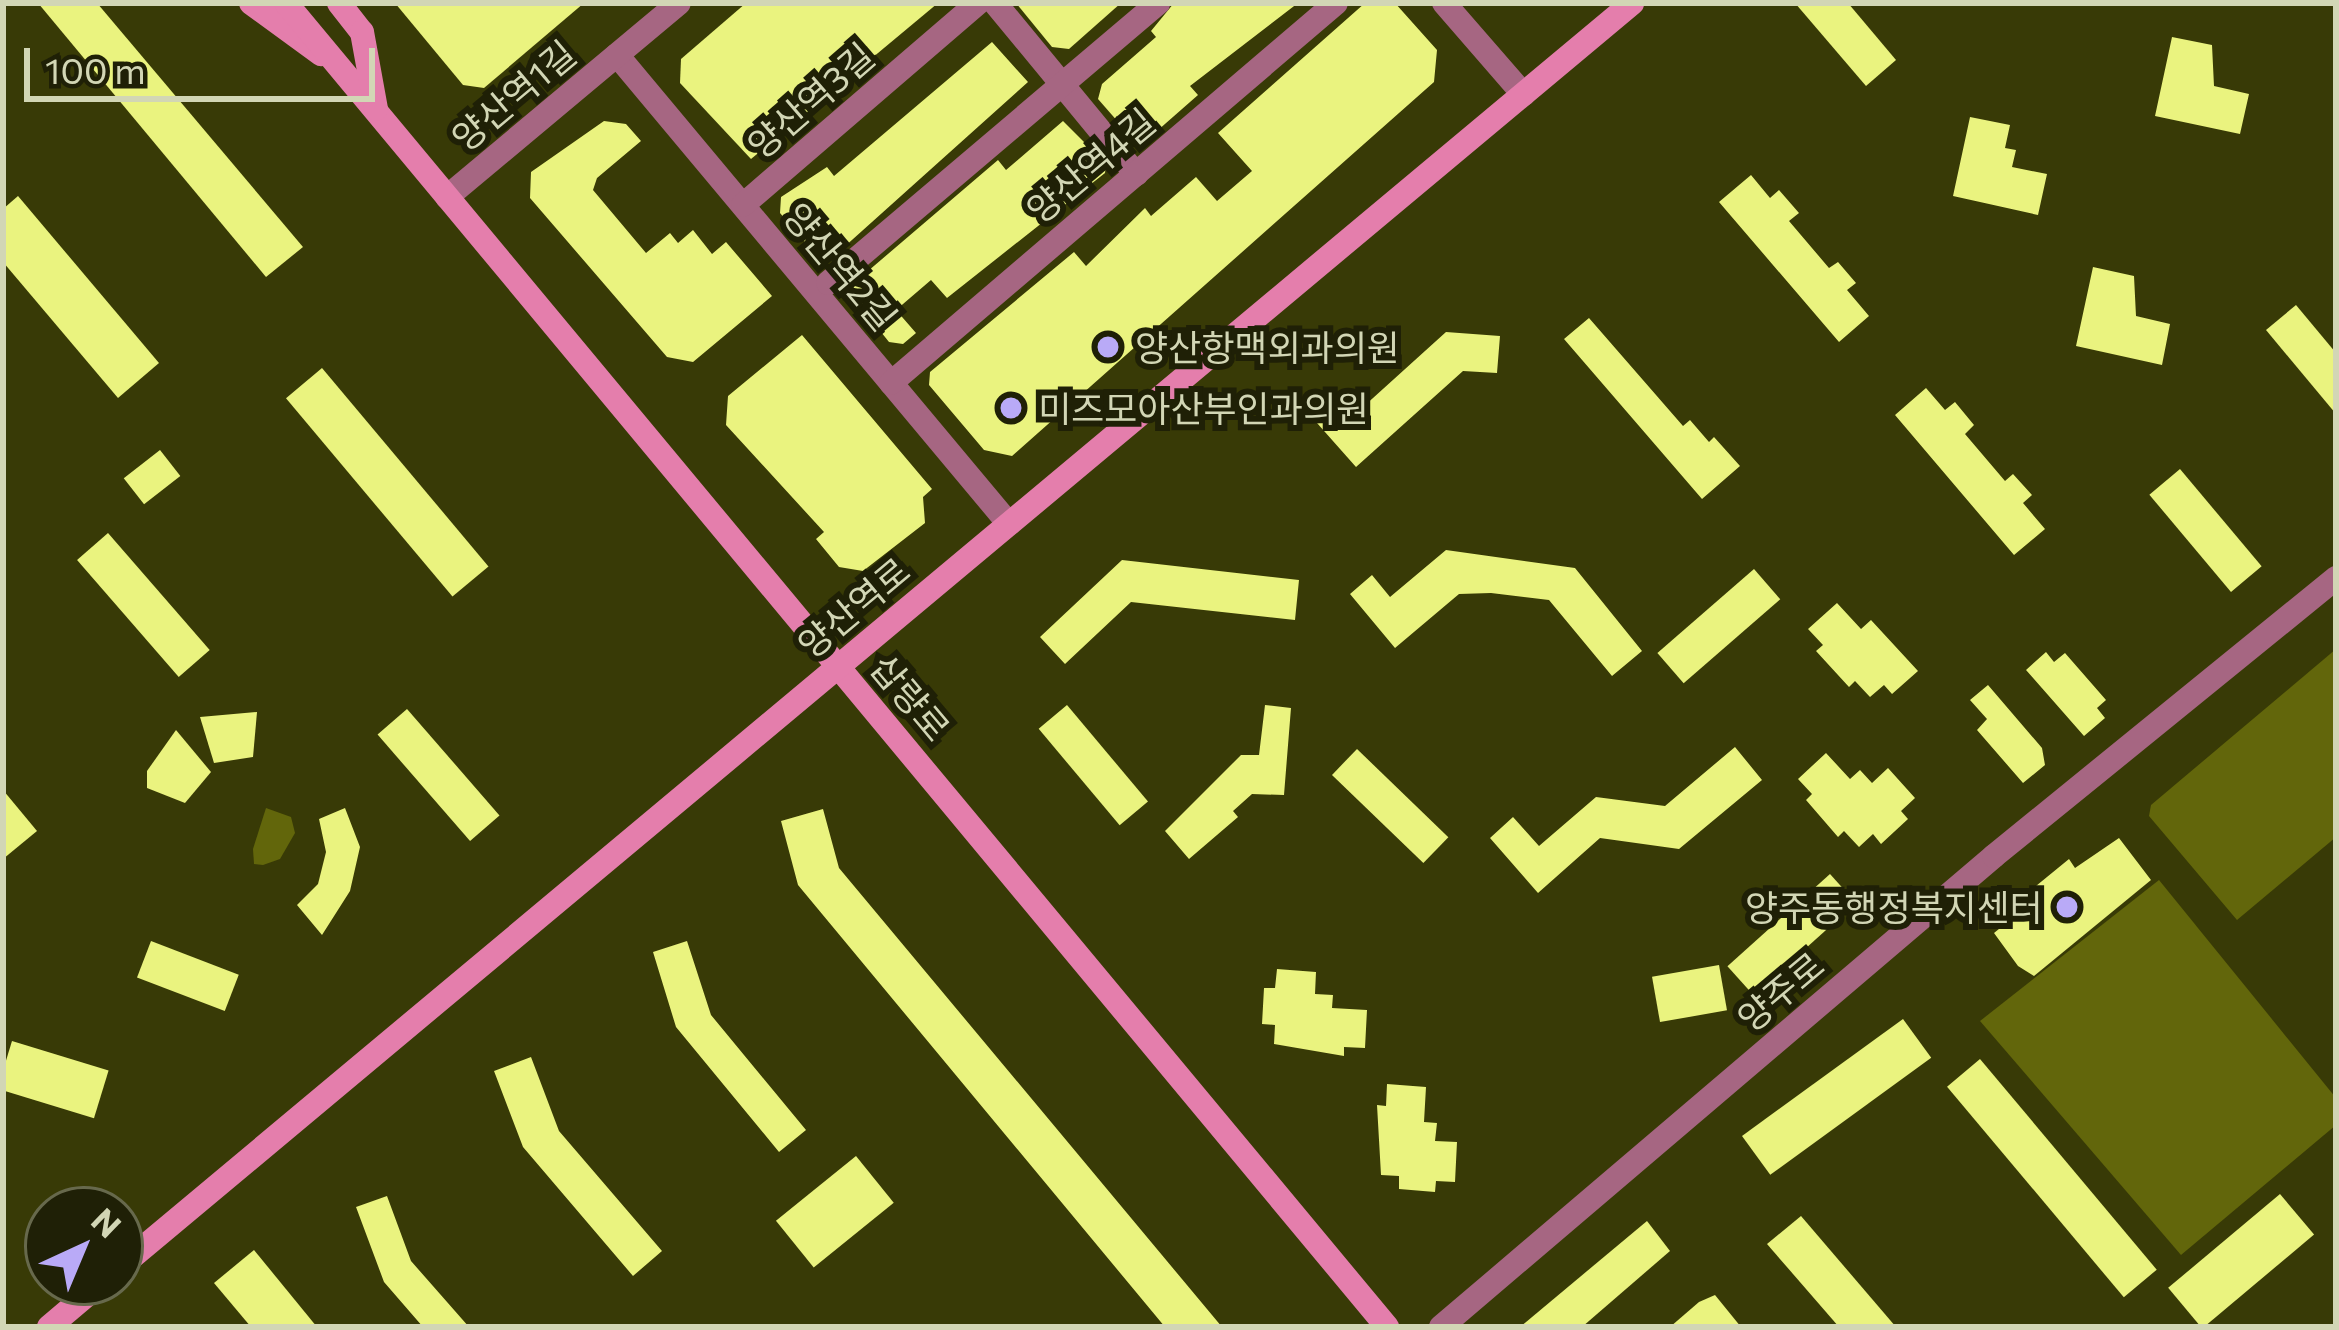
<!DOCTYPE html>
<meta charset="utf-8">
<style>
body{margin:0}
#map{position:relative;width:2339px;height:1330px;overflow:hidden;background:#383a06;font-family:Commissioner,"Noto Sans KR",sans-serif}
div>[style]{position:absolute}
.green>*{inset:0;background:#62660b}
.building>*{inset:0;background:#eaf37f;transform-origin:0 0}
.street>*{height:24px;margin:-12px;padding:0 12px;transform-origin:12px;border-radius:12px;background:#a66682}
.secondary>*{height:24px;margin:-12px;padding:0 12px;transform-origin:12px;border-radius:12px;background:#e47eac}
.dots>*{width:33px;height:33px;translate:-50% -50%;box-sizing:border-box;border:6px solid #1f2006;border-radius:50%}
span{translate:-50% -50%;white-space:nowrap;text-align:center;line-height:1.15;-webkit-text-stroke:12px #1f2006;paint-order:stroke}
.street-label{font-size:36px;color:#d2d6b5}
.poi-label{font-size:36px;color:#d2d6b5}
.left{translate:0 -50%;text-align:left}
.right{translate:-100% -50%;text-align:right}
.frame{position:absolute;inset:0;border:6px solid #d2d6b5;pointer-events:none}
.north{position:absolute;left:24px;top:1186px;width:120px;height:120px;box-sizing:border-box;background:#1f2006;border:3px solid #67694c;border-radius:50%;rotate:44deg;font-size:33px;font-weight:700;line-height:48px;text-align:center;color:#d2d6b5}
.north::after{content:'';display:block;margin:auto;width:42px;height:54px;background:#b9aaf7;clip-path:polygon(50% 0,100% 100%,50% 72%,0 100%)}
.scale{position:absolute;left:24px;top:48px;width:351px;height:54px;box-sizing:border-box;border:6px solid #d2d6b5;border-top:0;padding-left:15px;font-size:36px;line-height:42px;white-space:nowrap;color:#d2d6b5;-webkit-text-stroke:9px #1f2006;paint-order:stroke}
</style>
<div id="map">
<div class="green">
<div style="clip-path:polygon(2336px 649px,2336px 837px,2237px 920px,2149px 816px,2151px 805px)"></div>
<div style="clip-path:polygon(266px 808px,291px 817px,295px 833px,280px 859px,263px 865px,254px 864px,253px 849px)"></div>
<div style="clip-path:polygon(2159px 880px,2336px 1098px,2336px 1125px,2181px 1255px,1980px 1021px)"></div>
</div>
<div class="building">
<div style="clip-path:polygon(38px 3px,97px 3px,303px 247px,266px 277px)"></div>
<div style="clip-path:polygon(395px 3px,584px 3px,484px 88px,463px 85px)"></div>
<div style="clip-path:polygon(746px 3px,938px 3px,751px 159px,680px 83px,681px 59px)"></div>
<div style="clip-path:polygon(1016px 3px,1121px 3px,1069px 49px,1052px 47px)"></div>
<div style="clip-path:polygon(1174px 3px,1298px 3px,1190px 86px,1198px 95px,1149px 138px,1133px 139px,1098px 99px,1102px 84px,1156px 37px,1151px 31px)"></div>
<div style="clip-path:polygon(1365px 3px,1395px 3px,1437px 50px,1434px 82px,1012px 456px,984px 450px,929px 385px,930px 372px,1074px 252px,1086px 266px,1145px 208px,1151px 216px,1196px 177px,1217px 201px,1252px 171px,1218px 133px)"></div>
<div style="clip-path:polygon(1795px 3px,1848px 3px,1896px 60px,1866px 86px)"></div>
<div style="clip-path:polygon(2172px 37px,2212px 45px,2214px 86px,2249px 94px,2240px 134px,2155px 116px)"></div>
<div style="clip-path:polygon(992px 42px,1028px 82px,833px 257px,816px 255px,780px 213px,781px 197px,827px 167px,834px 176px)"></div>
<div style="clip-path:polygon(1970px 117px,2010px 125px,2005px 148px,2016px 150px,2012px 167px,2047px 174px,2038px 215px,1953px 196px)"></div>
<div style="clip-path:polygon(604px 121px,626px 124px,641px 141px,597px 178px,593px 190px,646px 253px,670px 233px,678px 243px,693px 230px,712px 254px,726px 242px,772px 296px,693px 362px,667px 357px,530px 198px,531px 172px)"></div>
<div style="clip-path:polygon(1063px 121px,1106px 164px,1105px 173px,947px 298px,931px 280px,896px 310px,916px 333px,903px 344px,889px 342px,853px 297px,854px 283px,998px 160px,1006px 170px)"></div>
<div style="clip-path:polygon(1751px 175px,1770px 198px,1779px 190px,1799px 213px,1789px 221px,1829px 268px,1838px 262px,1856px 283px,1847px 290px,1869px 316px,1839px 342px,1719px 202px)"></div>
<div style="clip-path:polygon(18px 196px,159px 363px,118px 398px,3px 262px,3px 209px)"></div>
<div style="clip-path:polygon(2093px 267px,2134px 276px,2136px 316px,2170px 324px,2162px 365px,2076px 346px)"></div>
<div style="clip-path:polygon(2296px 305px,2336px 353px,2336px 414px,2266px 330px)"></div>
<div style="clip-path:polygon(1589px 318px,1683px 426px,1690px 420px,1709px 442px,1714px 437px,1740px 466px,1702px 499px,1564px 339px)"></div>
<div style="clip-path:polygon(1446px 332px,1500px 336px,1497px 373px,1463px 371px,1356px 467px,1309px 414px,1331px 394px,1352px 417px)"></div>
<div style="clip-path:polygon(802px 335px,932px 489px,923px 497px,925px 523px,863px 571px,839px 567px,816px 539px,824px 532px,726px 425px,728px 396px)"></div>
<div style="left:322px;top:368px;width:259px;height:47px;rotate:50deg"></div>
<div style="clip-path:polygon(1926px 388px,1945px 410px,1955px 402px,1974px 425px,1965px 434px,2005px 481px,2013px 474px,2032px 495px,2023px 503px,2045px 529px,2014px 555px,1895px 415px)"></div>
<div style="left:160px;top:450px;width:33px;height:46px;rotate:52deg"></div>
<div style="left:2180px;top:469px;width:127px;height:40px;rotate:50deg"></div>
<div style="left:108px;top:533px;width:155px;height:41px;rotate:49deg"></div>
<div style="clip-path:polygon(1446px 550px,1575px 568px,1642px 651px,1612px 676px,1549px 600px,1491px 593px,1459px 594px,1395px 648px,1350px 594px,1372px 575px,1390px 597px)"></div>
<div style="clip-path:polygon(1122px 560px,1299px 580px,1295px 620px,1131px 602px,1065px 664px,1040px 637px)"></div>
<div style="left:1754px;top:569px;width:40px;height:128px;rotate:49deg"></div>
<div style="clip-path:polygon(1837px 603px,1861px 629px,1871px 620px,1918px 671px,1892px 694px,1884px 685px,1870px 697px,1855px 681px,1849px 687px,1816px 651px,1823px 645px,1808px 629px)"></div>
<div style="clip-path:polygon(2046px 652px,2054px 662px,2065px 653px,2106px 700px,2097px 708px,2105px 718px,2084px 736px,2026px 670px)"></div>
<div style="clip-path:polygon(1988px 685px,2042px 748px,2045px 765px,2023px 783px,1977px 730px,1987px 719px,1970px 700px)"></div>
<div style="left:1067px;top:705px;width:126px;height:37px;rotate:50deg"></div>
<div style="clip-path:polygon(1265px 705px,1291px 708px,1284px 795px,1252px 794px,1233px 811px,1238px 817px,1189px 859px,1165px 831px,1241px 755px,1259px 755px)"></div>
<div style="left:407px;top:709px;width:141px;height:39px;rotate:49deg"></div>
<div style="clip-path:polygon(257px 712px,253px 757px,214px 763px,200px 717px)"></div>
<div style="clip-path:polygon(176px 730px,211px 772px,185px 803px,147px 788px,147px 771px)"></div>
<div style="clip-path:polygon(1735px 747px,1762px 780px,1679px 849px,1600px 838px,1538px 893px,1490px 838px,1513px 817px,1539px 846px,1596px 797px,1665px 806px)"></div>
<div style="left:1357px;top:749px;width:127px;height:36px;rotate:44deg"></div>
<div style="clip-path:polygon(1826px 753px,1850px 779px,1860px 770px,1872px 783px,1888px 768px,1915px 798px,1901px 811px,1908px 819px,1881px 844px,1873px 834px,1859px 847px,1844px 831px,1838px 837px,1806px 800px,1812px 794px,1798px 779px)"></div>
<div style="clip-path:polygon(3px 790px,37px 831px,3px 859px)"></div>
<div style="clip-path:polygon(345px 808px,360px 847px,350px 891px,322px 935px,297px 905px,318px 884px,326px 852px,319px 819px)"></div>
<div style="clip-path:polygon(823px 809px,839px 868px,1222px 1327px,1165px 1327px,798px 885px,781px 821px)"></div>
<div style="clip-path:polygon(2119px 838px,2151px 880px,2034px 976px,2018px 966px,1994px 933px,2010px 920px,2004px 912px,2069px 859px,2075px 868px)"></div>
<div style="left:1830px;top:874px;width:39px;height:138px;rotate:48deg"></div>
<div style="left:151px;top:941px;width:94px;height:39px;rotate:21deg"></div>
<div style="clip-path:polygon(687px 941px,711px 1015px,806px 1130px,779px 1152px,676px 1027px,653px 952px)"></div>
<div style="left:1719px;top:965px;width:46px;height:68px;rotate:80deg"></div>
<div style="clip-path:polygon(1277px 969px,1316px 972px,1315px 994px,1333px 995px,1332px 1008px,1367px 1010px,1365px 1048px,1344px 1047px,1344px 1056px,1274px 1044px,1275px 1025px,1262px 1024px,1264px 988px,1275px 988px)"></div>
<div style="left:1903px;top:1019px;width:48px;height:199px;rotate:54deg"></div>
<div style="left:12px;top:1041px;width:101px;height:50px;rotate:17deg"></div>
<div style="clip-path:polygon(531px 1057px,559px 1131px,662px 1251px,633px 1276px,523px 1147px,494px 1071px)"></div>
<div style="left:1980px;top:1059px;width:275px;height:43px;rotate:50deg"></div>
<div style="clip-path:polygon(1387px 1084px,1426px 1087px,1424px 1122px,1437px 1123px,1435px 1141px,1457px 1142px,1455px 1182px,1436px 1181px,1435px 1192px,1399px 1189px,1399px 1176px,1381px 1175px,1377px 1105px,1386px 1106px)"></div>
<div style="left:856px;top:1156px;width:60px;height:103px;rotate:51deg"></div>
<div style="left:2280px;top:1194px;width:53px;height:146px;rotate:50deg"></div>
<div style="clip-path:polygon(387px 1196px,411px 1261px,469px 1327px,423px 1327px,384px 1282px,356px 1207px)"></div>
<div style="clip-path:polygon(1801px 1216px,1896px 1327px,1839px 1327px,1767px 1244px)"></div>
<div style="clip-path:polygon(1647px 1221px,1670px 1251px,1582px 1327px,1520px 1327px)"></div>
<div style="clip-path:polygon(254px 1250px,317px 1327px,251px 1327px,214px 1283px)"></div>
<div style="clip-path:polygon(1715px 1295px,1741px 1327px,1670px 1327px,1699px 1302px)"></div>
</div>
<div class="street">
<div style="left:995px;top:3px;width:222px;rotate:50.5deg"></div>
<div style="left:1444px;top:3px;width:121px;rotate:49deg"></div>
<div style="left:617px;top:55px;width:611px;rotate:50.11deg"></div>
<div style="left:447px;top:197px;width:302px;rotate:-39.9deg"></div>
<div style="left:743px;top:205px;width:310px;rotate:-40.7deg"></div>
<div style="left:828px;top:283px;width:433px;rotate:-40.3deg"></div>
<div style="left:891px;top:383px;width:585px;rotate:-40.5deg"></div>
<div style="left:1441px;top:1327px;width:726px;rotate:-40.42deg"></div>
<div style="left:1994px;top:856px;width:441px;rotate:-39.1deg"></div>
</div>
<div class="secondary">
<div style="left:251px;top:3px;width:87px;rotate:36.1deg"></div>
<div style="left:286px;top:3px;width:1722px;rotate:50.25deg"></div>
<div style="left:339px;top:3px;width:37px;rotate:52deg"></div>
<div style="left:362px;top:32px;width:78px;rotate:79.7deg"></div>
<div style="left:120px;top:1267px;width:1971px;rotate:-39.89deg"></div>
<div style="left:49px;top:1327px;width:70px;rotate:-40.3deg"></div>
</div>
<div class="dots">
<div style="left:1108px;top:347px;background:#b9aaf7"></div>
<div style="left:1011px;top:408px;background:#b9aaf7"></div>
<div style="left:2067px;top:907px;background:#b9aaf7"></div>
</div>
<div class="street-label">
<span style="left:513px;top:95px;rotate:-40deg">양산역1길</span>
<span style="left:810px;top:100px;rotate:-41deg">양산역3길</span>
<span style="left:1090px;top:165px;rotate:-40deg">양산역4길</span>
<span style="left:841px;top:266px;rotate:50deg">양산역2길</span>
<span style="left:853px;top:607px;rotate:-40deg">양산역로</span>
<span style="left:911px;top:697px;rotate:50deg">삽량로</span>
<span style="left:1780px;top:991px;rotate:-40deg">양주로</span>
</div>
<div class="poi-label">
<span class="left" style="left:1135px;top:347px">양산항맥외과의원</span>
<span class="left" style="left:1038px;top:408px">미즈모아산부인과의원</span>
<span class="right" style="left:2043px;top:907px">양주동행정복지센터</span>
</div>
<div class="frame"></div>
<div class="north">N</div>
<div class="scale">100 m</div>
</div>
